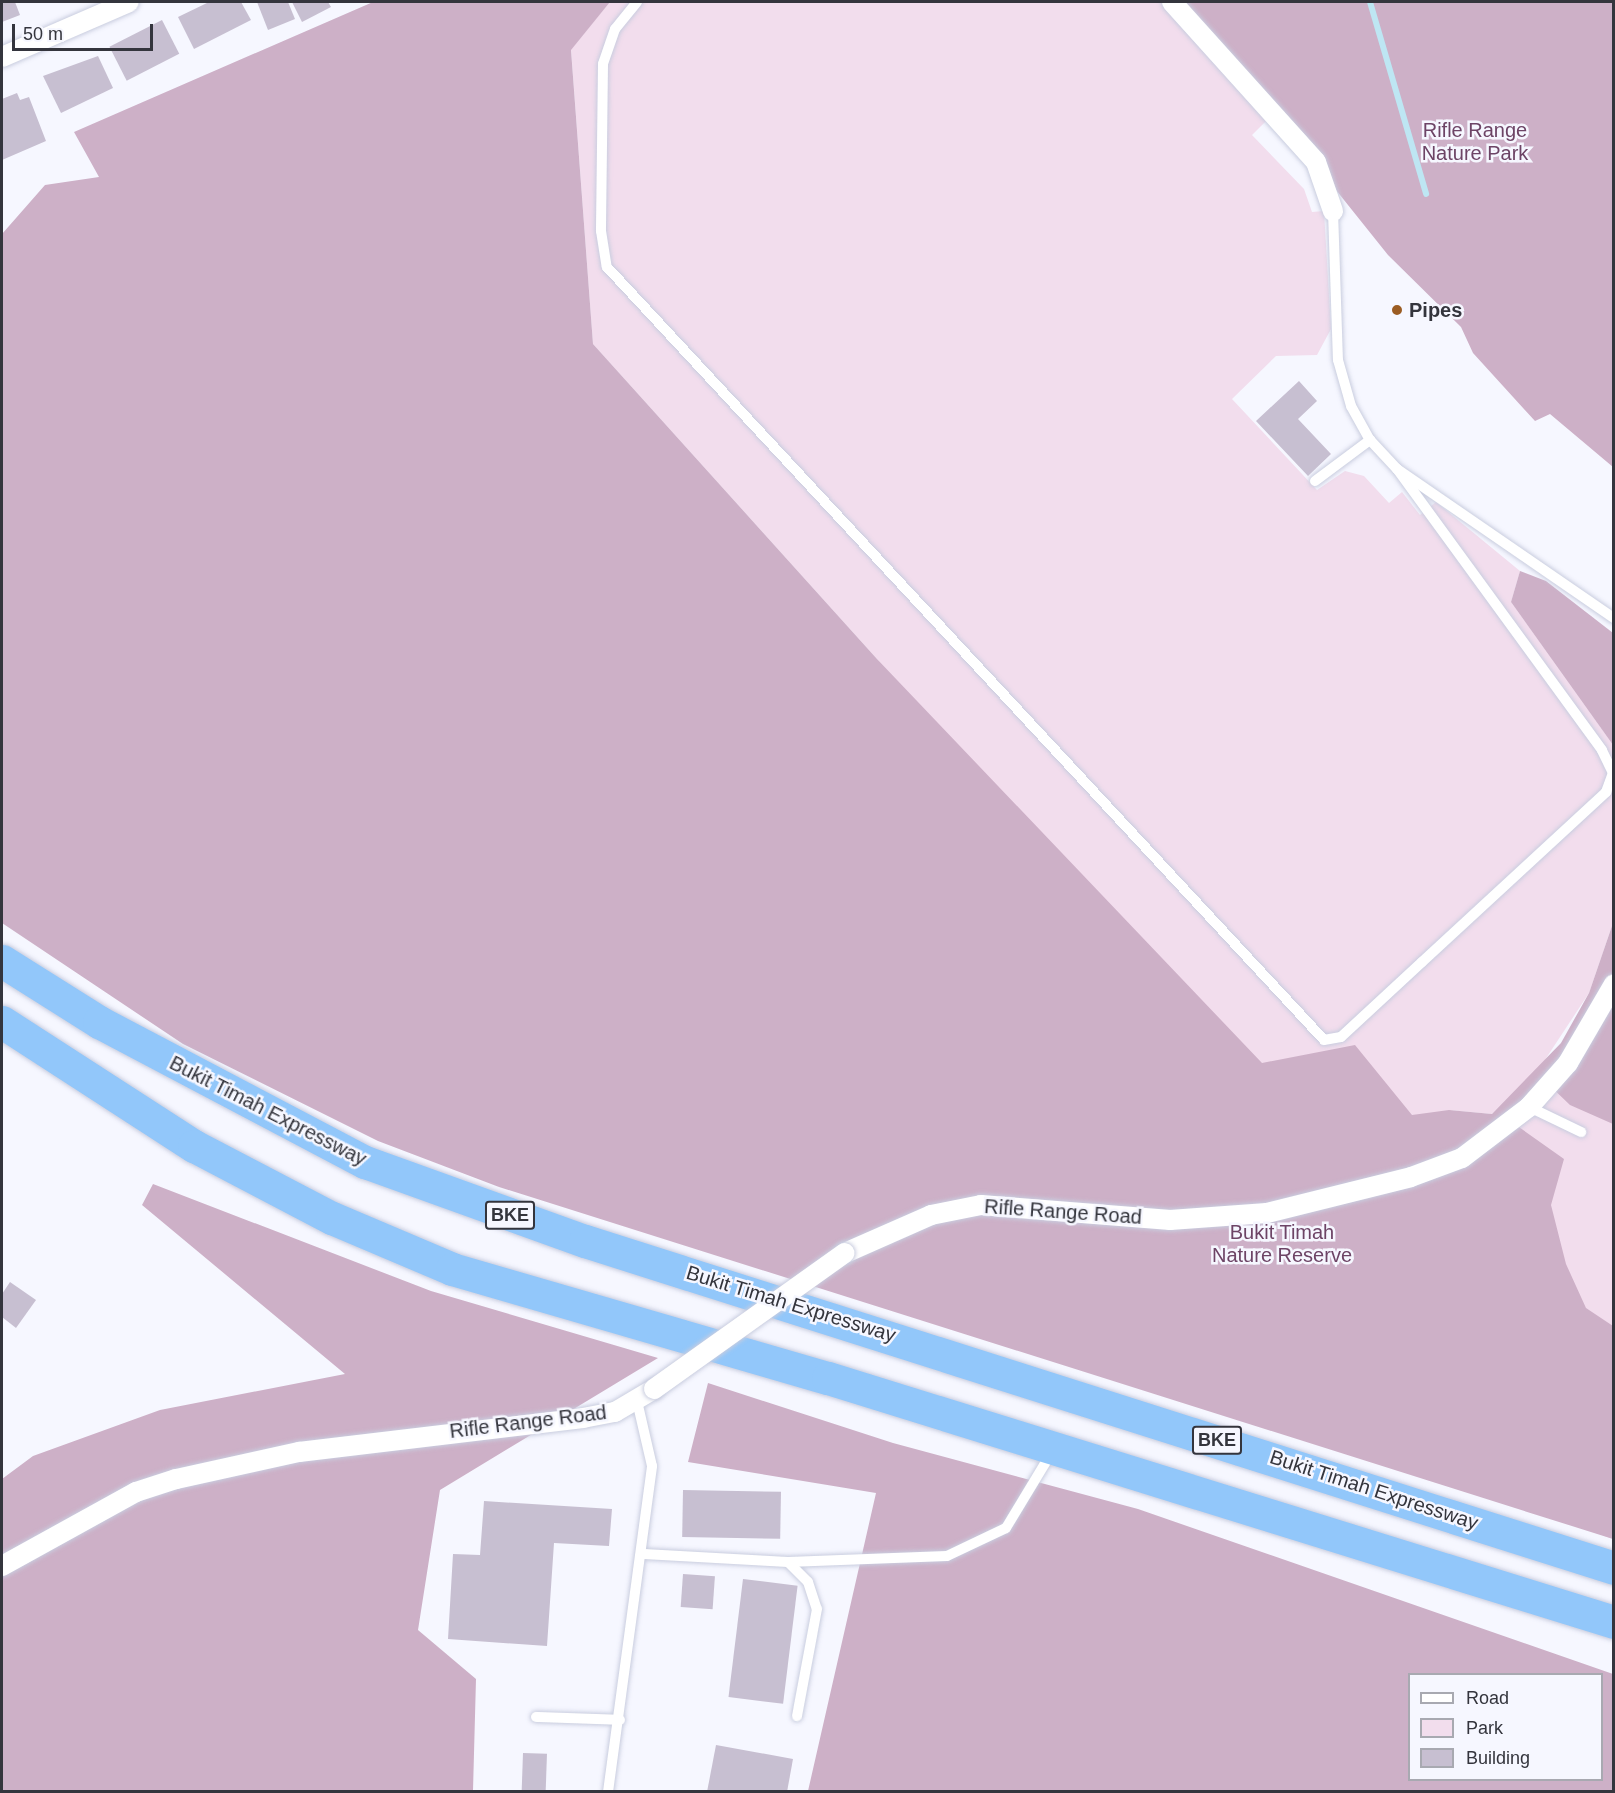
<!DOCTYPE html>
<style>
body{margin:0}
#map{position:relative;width:1615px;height:1793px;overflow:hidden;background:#f6f7ff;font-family:Helvetica,sans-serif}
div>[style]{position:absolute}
.green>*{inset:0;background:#f2dded}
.forest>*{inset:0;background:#cdb0c7}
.stream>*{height:6px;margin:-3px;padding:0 3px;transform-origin:3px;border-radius:3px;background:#bee6f3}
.building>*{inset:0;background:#c7bfd1;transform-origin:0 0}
.roads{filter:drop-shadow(0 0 2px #c9cddf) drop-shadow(0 0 2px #c9cddf)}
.service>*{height:10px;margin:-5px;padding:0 5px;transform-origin:5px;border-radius:5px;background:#fff}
.minor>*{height:20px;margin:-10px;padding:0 10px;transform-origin:10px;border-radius:10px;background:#fff}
.motorway>*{height:33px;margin:-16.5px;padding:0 16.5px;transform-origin:16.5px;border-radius:16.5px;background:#92c7fa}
.bridges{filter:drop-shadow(0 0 2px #c9cddf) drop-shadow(0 0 2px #c9cddf)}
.minor-bridge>*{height:20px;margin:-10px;padding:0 10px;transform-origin:10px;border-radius:10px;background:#fff}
.dots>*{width:16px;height:16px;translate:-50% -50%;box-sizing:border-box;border:3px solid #f6f7ff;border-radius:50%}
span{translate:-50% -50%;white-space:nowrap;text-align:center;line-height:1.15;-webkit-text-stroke:5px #f6f7ff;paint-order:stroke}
.shield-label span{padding:2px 4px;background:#f6f7ff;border:2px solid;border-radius:4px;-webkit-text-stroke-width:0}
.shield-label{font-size:18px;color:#34353d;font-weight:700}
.park-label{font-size:20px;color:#6d4466}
.poi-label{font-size:20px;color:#34353d;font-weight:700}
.left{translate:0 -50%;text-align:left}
.street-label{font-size:20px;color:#34353d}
.frame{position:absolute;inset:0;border:3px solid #34353d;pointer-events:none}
.legend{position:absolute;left:1408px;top:1673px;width:195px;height:108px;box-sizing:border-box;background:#f6f7ff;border:2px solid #a8a9b1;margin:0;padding:8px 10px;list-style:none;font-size:18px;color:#34353d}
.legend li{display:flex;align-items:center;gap:12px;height:30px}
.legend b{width:30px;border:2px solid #a8a9b1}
.scale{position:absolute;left:12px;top:24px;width:141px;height:27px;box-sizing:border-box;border:3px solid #34353d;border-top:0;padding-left:8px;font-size:18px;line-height:21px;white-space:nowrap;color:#34353d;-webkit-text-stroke:4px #f6f7ff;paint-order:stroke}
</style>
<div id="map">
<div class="green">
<div style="clip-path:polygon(610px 2px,1161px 2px,1267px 120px,1252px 135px,1304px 189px,1312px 212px,1324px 211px,1331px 329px,1317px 355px,1276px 356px,1232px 399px,1317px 490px,1345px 471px,1364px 476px,1389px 503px,1402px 492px,1420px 515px,1436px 502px,1520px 571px,1511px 602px,1613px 745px,1613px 923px,1589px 993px,1535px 1075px,1492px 1114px,1449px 1110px,1516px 1126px,1613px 1020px,1613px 1539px,1588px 1530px,877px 659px,593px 344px,571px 49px)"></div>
</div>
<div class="forest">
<div style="clip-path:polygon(373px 2px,610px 2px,571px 50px,593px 344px,877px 659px,1262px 1063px,1355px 1045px,1412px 1115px,1449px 1110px,1492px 1114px,1561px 1043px,1589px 993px,1613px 923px,1613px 1124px,1570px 1105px,1546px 1082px,1516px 1125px,1564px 1159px,1551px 1205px,1566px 1264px,1586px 1308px,1613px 1326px,1613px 1539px,499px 1187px,378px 1141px,183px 1044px,2px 923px,2px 234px,45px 185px,99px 177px,74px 132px)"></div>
<div style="clip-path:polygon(1181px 2px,1613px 2px,1613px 467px,1550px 414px,1535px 421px,1473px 353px,1461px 327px,1388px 255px,1336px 190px,1307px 137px)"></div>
<div style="clip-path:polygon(1520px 571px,1546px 581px,1613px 633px,1613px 745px,1511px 602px)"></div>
<div style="clip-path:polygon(153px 1184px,431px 1291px,658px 1358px,440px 1490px,418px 1630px,476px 1679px,473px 1791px,2px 1791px,2px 1479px,33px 1456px,160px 1410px,345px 1374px,142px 1205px)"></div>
<div style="clip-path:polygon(evenodd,708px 1383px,893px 1443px,1138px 1509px,1613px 1674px,1613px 1791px,808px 1791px,876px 1493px,688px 1462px,708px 1383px,1410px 1674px,1602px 1674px,1602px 1780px,1410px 1780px,1410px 1674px)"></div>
</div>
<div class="stream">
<div style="left:1370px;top:2px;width:200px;rotate:73.7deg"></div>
</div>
<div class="building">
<div style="clip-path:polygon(2px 2px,15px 2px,20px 15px,2px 22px)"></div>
<div style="clip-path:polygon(209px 2px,241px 2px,251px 20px,194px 49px,178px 17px)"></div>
<div style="clip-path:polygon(257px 2px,288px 2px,295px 19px,268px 30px)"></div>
<div style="clip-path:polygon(292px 2px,328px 2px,331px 7px,302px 22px)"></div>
<div style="left:162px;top:20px;width:38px;height:59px;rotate:63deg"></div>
<div style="clip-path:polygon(98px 56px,113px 88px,61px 113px,43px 76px)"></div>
<div style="clip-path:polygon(17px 93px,20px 100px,29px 97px,46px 141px,2px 160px,2px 99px)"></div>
<div style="clip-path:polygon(1299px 381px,1317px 401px,1298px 419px,1331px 454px,1308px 476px,1256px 421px)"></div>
<div style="clip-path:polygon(10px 1282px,36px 1300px,16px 1328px,2px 1317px,2px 1294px)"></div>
<div style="left:683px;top:1490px;width:98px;height:47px;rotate:1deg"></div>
<div style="clip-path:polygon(484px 1501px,612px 1509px,609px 1546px,554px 1543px,547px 1646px,448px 1639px,453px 1554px,480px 1555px)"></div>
<div style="left:683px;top:1574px;width:32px;height:33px;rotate:4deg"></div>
<div style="left:743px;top:1579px;width:55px;height:119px;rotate:7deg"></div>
<div style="clip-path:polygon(716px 1745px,793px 1759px,787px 1792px,707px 1792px)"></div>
<div style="left:523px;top:1753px;width:24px;height:39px;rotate:2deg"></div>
</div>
<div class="roads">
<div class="service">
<div style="left:637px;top:2px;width:35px;rotate:129deg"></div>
<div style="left:615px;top:29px;width:37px;rotate:109deg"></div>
<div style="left:603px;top:64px;width:167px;rotate:90.7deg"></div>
<div style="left:601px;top:231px;width:36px;rotate:81deg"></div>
<div style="left:607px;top:267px;width:1054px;rotate:47.15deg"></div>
<div style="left:1324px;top:1040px;width:17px;rotate:-10deg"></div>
<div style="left:1341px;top:1037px;width:110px;rotate:-42.8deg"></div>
<div style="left:1422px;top:962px;width:251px;rotate:-42.7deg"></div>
<div style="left:1606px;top:792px;width:20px;rotate:-70deg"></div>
<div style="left:1613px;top:773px;width:25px;rotate:-116deg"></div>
<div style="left:1602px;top:750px;width:348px;rotate:-126.1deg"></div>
<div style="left:1333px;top:211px;width:149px;rotate:88.1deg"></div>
<div style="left:1338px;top:360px;width:48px;rotate:74.2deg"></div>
<div style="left:1351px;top:406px;width:39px;rotate:61deg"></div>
<div style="left:1370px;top:440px;width:40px;rotate:47deg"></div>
<div style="left:1397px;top:469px;width:263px;rotate:34.5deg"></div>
<div style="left:1315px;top:481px;width:69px;rotate:-36.7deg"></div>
<div style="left:1529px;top:1107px;width:58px;rotate:25.7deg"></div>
<div style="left:644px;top:1554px;width:144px;rotate:3.2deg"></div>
<div style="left:788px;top:1562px;width:159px;rotate:-2.2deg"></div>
<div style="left:947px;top:1556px;width:65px;rotate:-25.4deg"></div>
<div style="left:1006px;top:1528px;width:91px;rotate:-58.9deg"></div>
<div style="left:788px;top:1562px;width:28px;rotate:45deg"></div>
<div style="left:808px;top:1582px;width:28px;rotate:72deg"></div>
<div style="left:817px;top:1609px;width:109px;rotate:100.6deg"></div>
<div style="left:536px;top:1717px;width:84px;rotate:2deg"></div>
<div style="left:608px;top:1792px;width:329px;rotate:-82.3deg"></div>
<div style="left:652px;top:1466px;width:67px;rotate:-103deg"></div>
</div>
<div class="minor">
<div style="left:1172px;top:2px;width:215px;rotate:48deg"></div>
<div style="left:1316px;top:162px;width:52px;rotate:70.9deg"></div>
<div style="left:2px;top:57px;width:138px;rotate:-23.4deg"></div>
<div style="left:845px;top:1253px;width:94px;rotate:-23.8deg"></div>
<div style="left:931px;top:1215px;width:51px;rotate:-11.3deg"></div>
<div style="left:981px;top:1205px;width:190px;rotate:4.5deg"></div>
<div style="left:1170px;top:1220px;width:97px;rotate:-4.1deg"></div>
<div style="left:1267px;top:1213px;width:148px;rotate:-14deg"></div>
<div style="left:1411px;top:1177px;width:54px;rotate:-20.4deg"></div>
<div style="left:1462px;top:1158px;width:84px;rotate:-37.3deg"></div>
<div style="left:1529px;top:1107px;width:59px;rotate:-48.4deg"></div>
<div style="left:1568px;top:1063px;width:91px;rotate:-59.8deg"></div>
<div style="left:2px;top:1566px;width:153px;rotate:-28.9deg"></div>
<div style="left:136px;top:1492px;width:42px;rotate:-18deg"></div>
<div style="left:176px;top:1479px;width:126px;rotate:-12.4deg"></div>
<div style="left:299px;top:1452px;width:286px;rotate:-6.8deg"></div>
<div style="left:583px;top:1418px;width:33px;rotate:-11deg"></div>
<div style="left:615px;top:1412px;width:45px;rotate:-30.5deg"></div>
</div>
<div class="motorway">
<div style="left:2px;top:961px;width:115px;rotate:32.2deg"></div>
<div style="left:99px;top:1022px;width:301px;rotate:27.8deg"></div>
<div style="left:365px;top:1162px;width:234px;rotate:19.8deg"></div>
<div style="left:585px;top:1241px;width:1080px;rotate:17.63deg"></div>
<div style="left:2px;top:1022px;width:229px;rotate:32.9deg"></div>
<div style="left:194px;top:1146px;width:156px;rotate:27.6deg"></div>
<div style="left:332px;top:1218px;width:130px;rotate:23deg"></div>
<div style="left:452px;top:1269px;width:391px;rotate:16.2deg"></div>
<div style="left:828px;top:1378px;width:823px;rotate:17.25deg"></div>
</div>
</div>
<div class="bridges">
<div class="minor-bridge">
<div style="left:654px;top:1389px;width:234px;rotate:-35.5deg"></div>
</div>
</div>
<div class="dots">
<div style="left:1397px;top:310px;background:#9b5c23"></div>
</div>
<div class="shield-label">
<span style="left:510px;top:1215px">BKE</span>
<span style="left:1217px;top:1440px">BKE</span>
</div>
<div class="park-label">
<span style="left:1475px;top:142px">Rifle Range<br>Nature Park</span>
<span style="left:1282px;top:1244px">Bukit Timah<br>Nature Reserve</span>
</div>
<div class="poi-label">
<span class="left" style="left:1409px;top:310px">Pipes</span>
</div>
<div class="street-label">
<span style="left:268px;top:1111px;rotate:27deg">Bukit Timah Expressway</span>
<span style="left:1063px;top:1212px;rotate:4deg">Rifle Range Road</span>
<span style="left:791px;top:1304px;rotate:17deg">Bukit Timah Expressway</span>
<span style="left:528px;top:1422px;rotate:-7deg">Rifle Range Road</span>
<span style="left:1374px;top:1490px;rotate:18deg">Bukit Timah Expressway</span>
</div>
<div class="frame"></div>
<ul class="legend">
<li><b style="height:8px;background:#fff"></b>Road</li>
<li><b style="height:16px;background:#f2dded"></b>Park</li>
<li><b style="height:16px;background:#c7bfd1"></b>Building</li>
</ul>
<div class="scale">50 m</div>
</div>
